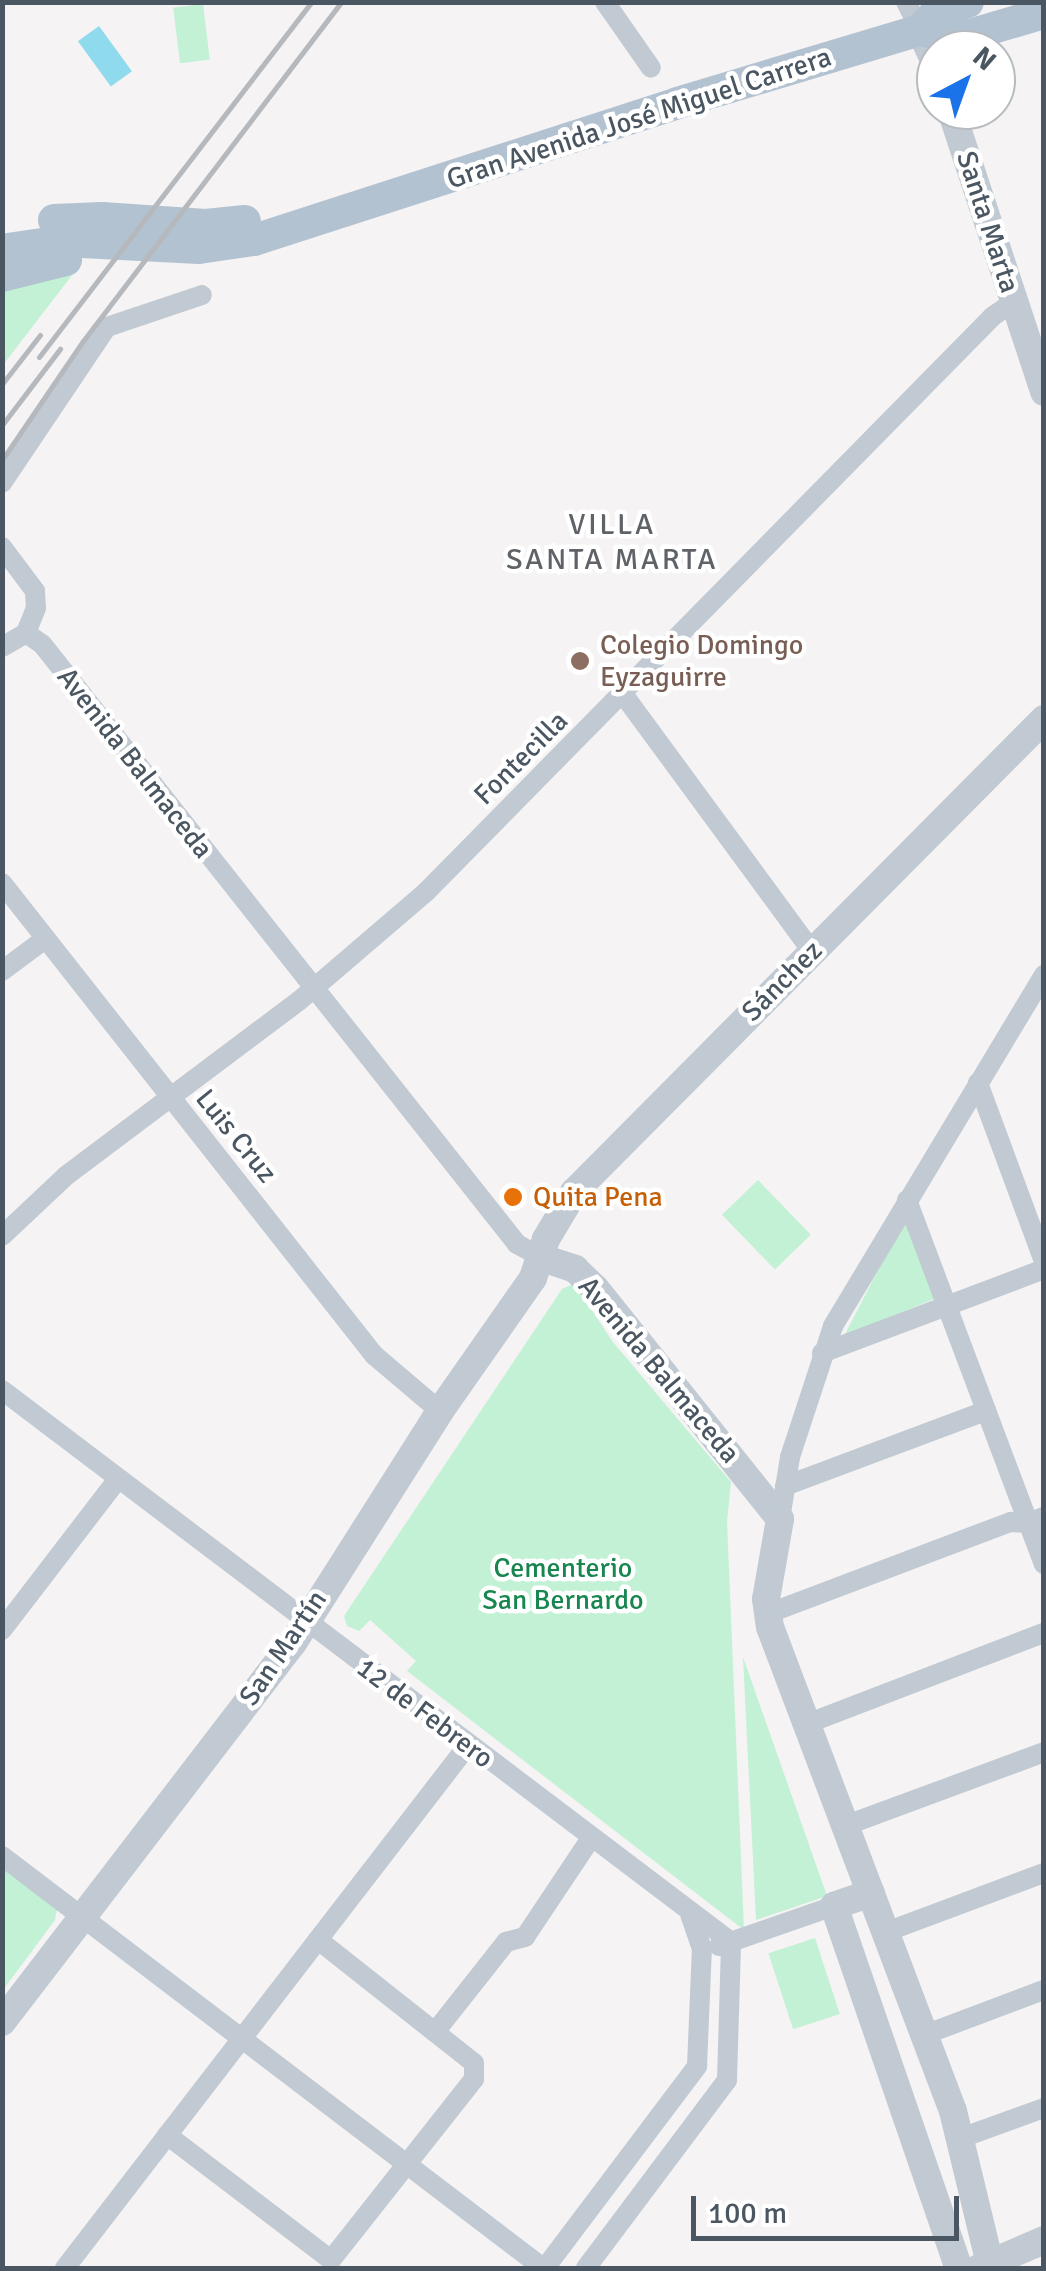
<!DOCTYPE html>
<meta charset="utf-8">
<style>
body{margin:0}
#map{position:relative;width:1046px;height:2271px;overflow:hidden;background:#f5f3f3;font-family:Signika,sans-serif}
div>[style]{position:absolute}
.green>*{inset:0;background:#c3f1d5;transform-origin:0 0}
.water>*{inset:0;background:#90daee;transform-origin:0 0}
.minor>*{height:20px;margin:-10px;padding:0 10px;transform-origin:10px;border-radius:10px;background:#c1cad2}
.tertiary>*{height:28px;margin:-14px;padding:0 14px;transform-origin:14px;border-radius:14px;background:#c1cad2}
.primary>*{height:32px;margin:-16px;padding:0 16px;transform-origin:16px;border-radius:16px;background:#b3c2d1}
.rail>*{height:5px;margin:-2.5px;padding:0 2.5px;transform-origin:2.5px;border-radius:2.5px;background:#b5b8bd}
.dots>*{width:28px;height:28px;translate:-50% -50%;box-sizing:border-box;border:5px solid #fff;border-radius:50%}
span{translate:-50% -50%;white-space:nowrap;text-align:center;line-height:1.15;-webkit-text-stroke:9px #fff;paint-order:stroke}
.street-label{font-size:28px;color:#4a5661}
.education-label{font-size:28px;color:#785e54}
.left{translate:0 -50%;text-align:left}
.food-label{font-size:28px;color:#c56008}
.park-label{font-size:28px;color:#17864f}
.neighbourhood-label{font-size:30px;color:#5f6368;letter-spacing:2.5px}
.frame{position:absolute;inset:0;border:5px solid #4a5661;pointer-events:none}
.north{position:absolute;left:916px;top:30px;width:100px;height:100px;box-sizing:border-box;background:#fff;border:2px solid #b7bbc0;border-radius:50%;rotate:41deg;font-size:28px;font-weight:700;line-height:40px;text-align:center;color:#4a5661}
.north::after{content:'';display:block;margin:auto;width:35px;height:45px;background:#1a73e8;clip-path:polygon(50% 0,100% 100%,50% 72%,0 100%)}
.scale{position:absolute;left:691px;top:2196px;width:268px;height:45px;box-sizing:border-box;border:5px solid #4a5661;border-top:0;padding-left:12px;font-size:30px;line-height:35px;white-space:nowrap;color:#4a5661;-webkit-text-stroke:8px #fff;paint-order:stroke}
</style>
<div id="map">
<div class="green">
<div style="left:203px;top:4px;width:56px;height:30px;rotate:83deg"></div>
<div style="clip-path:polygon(76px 270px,3px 365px,3px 293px,36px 275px)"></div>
<div style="left:758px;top:1180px;width:76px;height:50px;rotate:46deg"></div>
<div style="clip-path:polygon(905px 1218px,934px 1299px,844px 1336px)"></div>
<div style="clip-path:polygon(571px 1285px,579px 1290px,612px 1341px,731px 1482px,727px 1521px,744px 1930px,407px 1671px,416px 1661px,370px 1620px,359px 1631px,347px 1626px,344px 1616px,562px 1289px)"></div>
<div style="clip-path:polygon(743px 1657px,827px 1896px,756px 1920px)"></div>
<div style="clip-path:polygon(2px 1864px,57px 1909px,55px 1920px,3px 1990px)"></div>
<div style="left:815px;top:1938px;width:80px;height:49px;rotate:72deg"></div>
</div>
<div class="water">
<div style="left:99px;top:26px;width:56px;height:26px;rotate:54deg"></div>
</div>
<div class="minor">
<div style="left:605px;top:2px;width:80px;rotate:55.1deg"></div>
<div style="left:906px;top:2px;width:31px;rotate:63deg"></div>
<div style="left:2px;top:483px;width:188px;rotate:-56.1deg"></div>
<div style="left:107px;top:327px;width:100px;rotate:-18.6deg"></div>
<div style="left:2px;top:547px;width:55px;rotate:53.1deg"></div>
<div style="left:35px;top:591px;width:17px;rotate:87deg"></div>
<div style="left:36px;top:608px;width:27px;rotate:112deg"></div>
<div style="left:26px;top:633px;width:19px;rotate:35deg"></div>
<div style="left:42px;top:644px;width:765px;rotate:51.63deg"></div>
<div style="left:517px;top:1244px;width:29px;rotate:29deg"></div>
<div style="left:2px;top:647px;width:28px;rotate:-30deg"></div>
<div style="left:623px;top:694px;width:319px;rotate:53.7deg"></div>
<div style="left:2px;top:883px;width:601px;rotate:51.76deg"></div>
<div style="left:374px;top:1355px;width:87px;rotate:40.3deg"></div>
<div style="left:2px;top:971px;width:54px;rotate:-36.7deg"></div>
<div style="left:978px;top:1083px;width:190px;rotate:69.7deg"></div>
<div style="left:907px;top:1200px;width:389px;rotate:69.4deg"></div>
<div style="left:2px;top:1236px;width:89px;rotate:-43.2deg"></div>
<div style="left:67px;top:1175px;width:291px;rotate:-36.9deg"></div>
<div style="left:300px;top:1000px;width:166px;rotate:-40.6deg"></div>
<div style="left:426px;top:892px;width:808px;rotate:-45.45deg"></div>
<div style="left:993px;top:316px;width:25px;rotate:-34deg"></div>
<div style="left:822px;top:1353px;width:237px;rotate:-20.7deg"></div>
<div style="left:2px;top:1390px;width:914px;rotate:37.13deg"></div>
<div style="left:785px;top:1486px;width:215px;rotate:-20.5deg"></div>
<div style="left:780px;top:1519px;width:63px;rotate:-80.8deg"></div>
<div style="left:790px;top:1457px;width:138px;rotate:-71.8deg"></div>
<div style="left:833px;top:1326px;width:410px;rotate:-59deg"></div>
<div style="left:767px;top:1614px;width:261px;rotate:-20.7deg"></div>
<div style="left:1011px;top:1522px;width:17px;rotate:3deg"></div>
<div style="left:1028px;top:1523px;width:17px;rotate:-21deg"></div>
<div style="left:2px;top:1630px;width:189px;rotate:-52.5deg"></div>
<div style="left:809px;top:1723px;width:252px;rotate:-21deg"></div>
<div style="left:847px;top:1825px;width:210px;rotate:-20.3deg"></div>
<div style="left:2px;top:1856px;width:680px;rotate:37.29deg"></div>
<div style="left:886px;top:1932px;width:169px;rotate:-20.5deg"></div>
<div style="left:719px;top:1946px;width:122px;rotate:-19.2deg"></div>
<div style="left:435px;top:2032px;width:115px;rotate:-51.7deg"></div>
<div style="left:506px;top:1942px;width:20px;rotate:-15deg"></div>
<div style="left:525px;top:1937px;width:119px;rotate:-56.3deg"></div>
<div style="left:924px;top:2035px;width:128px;rotate:-20.6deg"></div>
<div style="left:167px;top:2135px;width:206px;rotate:37.3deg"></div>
<div style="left:331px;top:2260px;width:231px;rotate:-51.7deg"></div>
<div style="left:474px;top:2079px;width:16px;rotate:-90deg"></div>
<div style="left:474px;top:2063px;width:199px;rotate:-141.7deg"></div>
<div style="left:961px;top:2138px;width:88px;rotate:-19.9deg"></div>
<div style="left:65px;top:2268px;width:660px;rotate:-52.38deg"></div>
<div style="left:545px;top:2268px;width:253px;rotate:-53deg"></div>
<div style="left:697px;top:2066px;width:117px;rotate:-87.6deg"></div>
<div style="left:702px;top:1949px;width:36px;rotate:-109deg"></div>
<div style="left:586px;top:2268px;width:235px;rotate:-53.1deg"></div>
<div style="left:727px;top:2080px;width:138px;rotate:-88.3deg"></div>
</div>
<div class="tertiary">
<div style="left:920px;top:30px;width:38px;rotate:65deg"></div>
<div style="left:951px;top:110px;width:297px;rotate:71.7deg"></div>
<div style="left:542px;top:1258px;width:35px;rotate:18deg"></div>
<div style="left:575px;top:1269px;width:28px;rotate:44deg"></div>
<div style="left:595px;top:1288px;width:296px;rotate:51.3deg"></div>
<div style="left:780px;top:1519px;width:81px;rotate:99.9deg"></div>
<div style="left:766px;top:1599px;width:28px;rotate:82deg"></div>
<div style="left:770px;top:1627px;width:517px;rotate:69.29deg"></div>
<div style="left:953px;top:2111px;width:162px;rotate:76.4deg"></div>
<div style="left:871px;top:1893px;width:39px;rotate:161deg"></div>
<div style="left:834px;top:1906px;width:383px;rotate:71deg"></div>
<div style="left:2px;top:2022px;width:478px;rotate:-52.5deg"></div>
<div style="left:293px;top:1643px;width:275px;rotate:-57.6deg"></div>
<div style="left:440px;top:1411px;width:162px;rotate:-55deg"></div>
<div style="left:533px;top:1278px;width:41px;rotate:-71.6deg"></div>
<div style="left:546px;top:1239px;width:55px;rotate:-59.2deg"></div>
<div style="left:574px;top:1192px;width:667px;rotate:-45.18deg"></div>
<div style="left:979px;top:2268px;width:71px;rotate:-23.3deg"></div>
</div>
<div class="primary">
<div style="left:920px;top:30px;width:22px;rotate:-47deg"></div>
<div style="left:935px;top:14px;width:35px;rotate:-20deg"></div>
<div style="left:54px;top:220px;width:48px;rotate:-2.4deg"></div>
<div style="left:102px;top:218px;width:104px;rotate:3.9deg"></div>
<div style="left:206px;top:225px;width:39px;rotate:-6deg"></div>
<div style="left:2px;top:250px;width:61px;rotate:-8.5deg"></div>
<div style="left:62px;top:241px;width:137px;rotate:2.9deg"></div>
<div style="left:199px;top:248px;width:56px;rotate:-8.3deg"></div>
<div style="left:254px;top:240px;width:445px;rotate:-17.9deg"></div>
<div style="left:677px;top:103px;width:254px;rotate:-16.7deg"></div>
<div style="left:920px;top:30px;width:40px;rotate:12deg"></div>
<div style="left:959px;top:38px;width:89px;rotate:-16.4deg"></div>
<div style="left:2px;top:276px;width:66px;rotate:-14deg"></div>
</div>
<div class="rail">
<div style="left:39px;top:357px;width:447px;rotate:-52.5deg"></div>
<div style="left:2px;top:384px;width:62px;rotate:-52.2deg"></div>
<div style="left:2px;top:425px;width:96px;rotate:-52.7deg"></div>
<div style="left:2px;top:460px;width:144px;rotate:-55.8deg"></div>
<div style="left:83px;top:341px;width:426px;rotate:-52.7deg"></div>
</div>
<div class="dots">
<div style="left:580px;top:661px;background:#8d6e63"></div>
<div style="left:513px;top:1197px;background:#e8710a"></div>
</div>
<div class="street-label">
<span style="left:639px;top:118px;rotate:-18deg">Gran Avenida José Miguel Carrera</span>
<span style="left:988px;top:222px;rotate:72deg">Santa Marta</span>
<span style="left:521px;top:758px;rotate:-45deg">Fontecilla</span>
<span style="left:135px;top:763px;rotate:52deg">Avenida Balmaceda</span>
<span style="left:782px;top:981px;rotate:-45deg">Sánchez</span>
<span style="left:236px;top:1136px;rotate:51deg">Luis Cruz</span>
<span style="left:659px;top:1370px;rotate:50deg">Avenida Balmaceda</span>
<span style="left:283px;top:1648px;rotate:-56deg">San Martín</span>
<span style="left:425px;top:1713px;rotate:37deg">12 de Febrero</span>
</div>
<div class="education-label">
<span class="left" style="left:600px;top:661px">Colegio Domingo<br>Eyzaguirre</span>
</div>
<div class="food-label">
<span class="left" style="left:533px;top:1197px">Quita Pena</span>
</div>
<div class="park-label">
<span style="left:563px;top:1584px">Cementerio<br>San Bernardo</span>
</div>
<div class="neighbourhood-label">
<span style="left:612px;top:542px">VILLA<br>SANTA MARTA</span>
</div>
<div class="frame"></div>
<div class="north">N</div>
<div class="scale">100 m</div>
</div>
